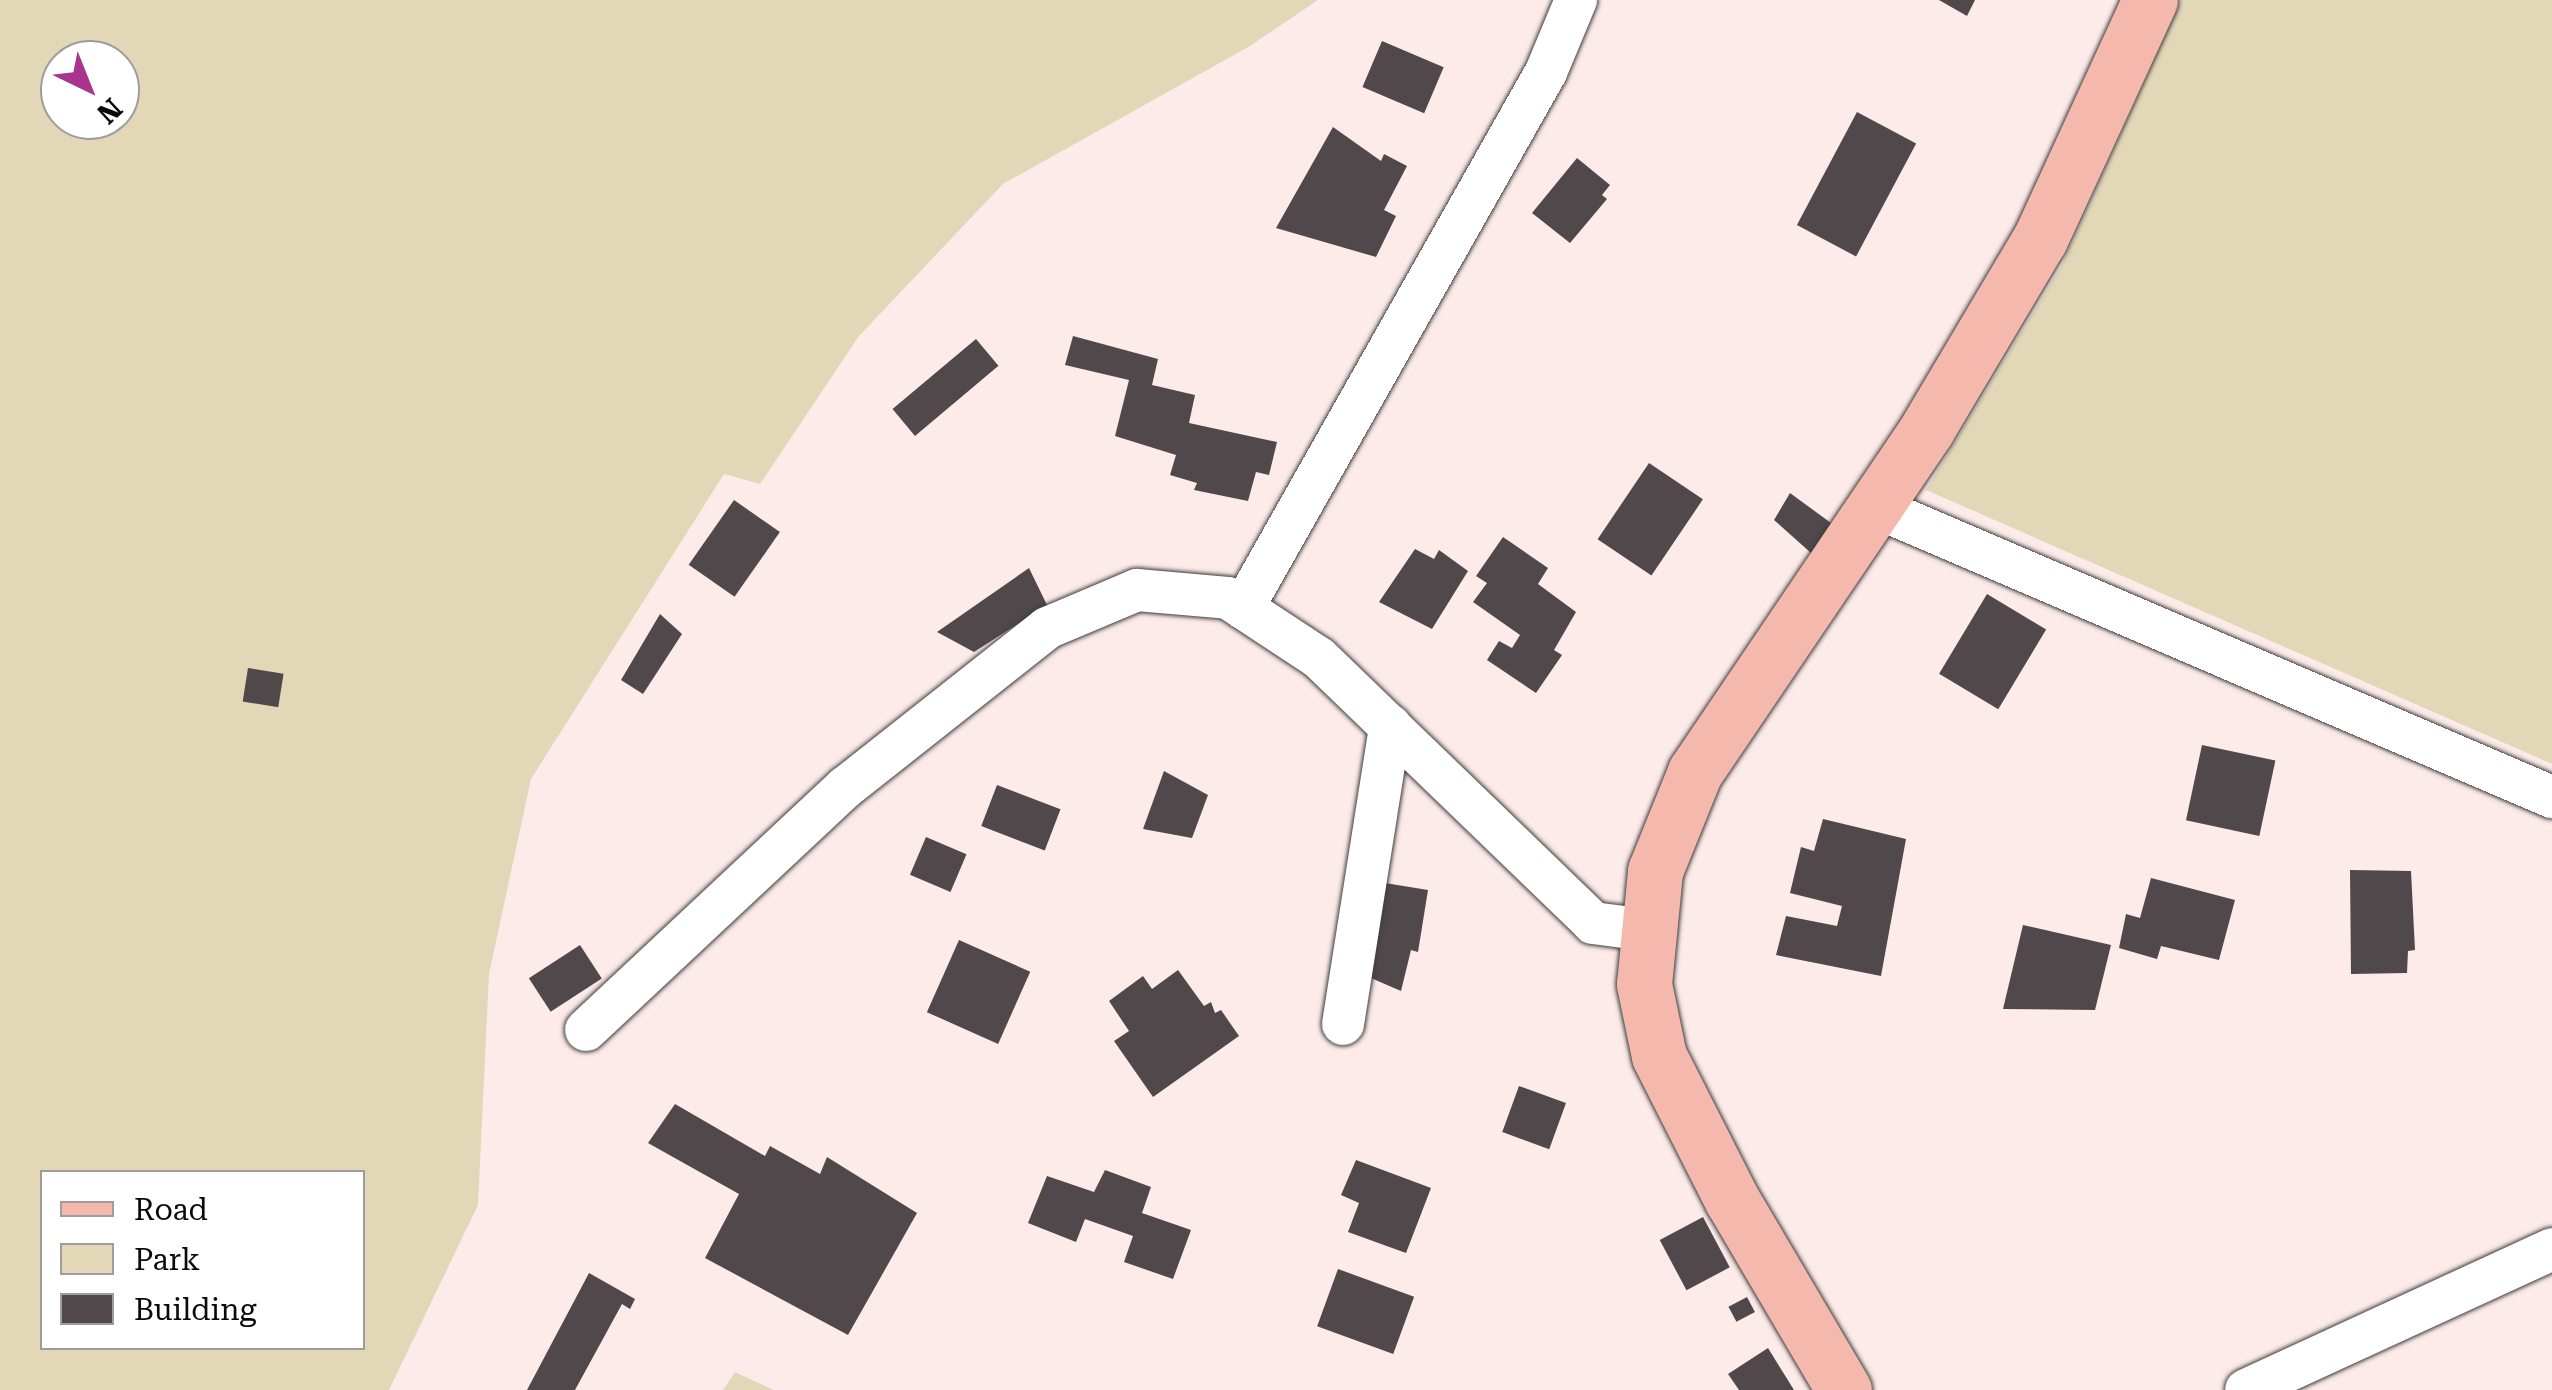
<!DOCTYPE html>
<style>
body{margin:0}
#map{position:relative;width:2552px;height:1390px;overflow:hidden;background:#fcebe9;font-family:"Roboto Serif",serif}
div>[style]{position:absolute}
.green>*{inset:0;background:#e2d8b8}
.building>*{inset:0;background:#51484b;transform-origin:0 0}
.roads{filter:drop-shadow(0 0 2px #3d3d3d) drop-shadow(0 0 2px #3d3d3d)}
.street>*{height:42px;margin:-21px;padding:0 21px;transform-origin:21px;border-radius:21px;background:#fff}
.secondary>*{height:55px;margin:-27.5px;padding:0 27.5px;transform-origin:27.5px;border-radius:27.5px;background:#f5b8ac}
span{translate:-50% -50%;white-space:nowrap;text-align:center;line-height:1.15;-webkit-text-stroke:10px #fff;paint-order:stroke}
.legend{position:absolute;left:40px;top:1170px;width:325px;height:180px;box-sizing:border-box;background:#fff;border:2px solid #9d9d9d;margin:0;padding:12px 18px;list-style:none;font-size:30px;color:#0a0a0a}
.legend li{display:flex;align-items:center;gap:20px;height:50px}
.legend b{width:50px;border:2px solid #9d9d9d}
.north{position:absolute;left:40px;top:40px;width:100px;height:100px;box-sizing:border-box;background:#fff;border:2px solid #9d9d9d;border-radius:50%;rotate:137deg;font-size:28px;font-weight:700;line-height:40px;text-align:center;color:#0a0a0a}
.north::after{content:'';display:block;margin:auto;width:35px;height:45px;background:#a8348d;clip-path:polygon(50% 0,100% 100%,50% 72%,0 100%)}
</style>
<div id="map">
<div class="green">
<div style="clip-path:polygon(evenodd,0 0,1318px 0,1250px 46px,1003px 184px,859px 336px,760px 484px,724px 474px,531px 779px,489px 974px,478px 1205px,389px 1390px,0 1390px,0 0,60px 60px,120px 60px,120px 120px,60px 120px,60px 60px,0 0,42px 1172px,362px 1172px,362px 1348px,42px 1348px,42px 1172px)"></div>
<div style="clip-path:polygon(2181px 0,2552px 0,2552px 764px,1926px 490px,2062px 265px)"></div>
<div style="clip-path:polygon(735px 1372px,774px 1390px,723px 1390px)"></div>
</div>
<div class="building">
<div style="clip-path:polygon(1939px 0,1975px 0,1967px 16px)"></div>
<div style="left:1382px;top:41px;width:67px;height:50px;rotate:23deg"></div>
<div style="left:1857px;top:112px;width:67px;height:128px;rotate:28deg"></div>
<div style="clip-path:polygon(1333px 127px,1381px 161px,1384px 154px,1407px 166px,1384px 210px,1396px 216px,1376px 257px,1276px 228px)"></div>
<div style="clip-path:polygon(1577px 158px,1610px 185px,1602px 195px,1607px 199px,1570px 243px,1532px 213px)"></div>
<div style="clip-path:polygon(1073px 336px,1158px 359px,1152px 385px,1195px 395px,1189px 423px,1277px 442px,1269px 475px,1256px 472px,1248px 501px,1194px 490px,1197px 483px,1170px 475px,1176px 455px,1115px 436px,1129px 380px,1065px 365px)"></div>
<div style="left:976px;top:339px;width:35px;height:109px;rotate:50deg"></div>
<div style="left:1649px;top:463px;width:65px;height:92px;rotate:34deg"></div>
<div style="clip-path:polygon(1790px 493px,1831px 523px,1811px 553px,1774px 520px)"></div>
<div style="left:734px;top:500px;width:56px;height:79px;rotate:35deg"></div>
<div style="clip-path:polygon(1503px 537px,1548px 568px,1538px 584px,1576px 612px,1554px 650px,1562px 655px,1536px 693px,1487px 660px,1499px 641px,1512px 648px,1520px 635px,1473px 602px,1487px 583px,1476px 576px)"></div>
<div style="clip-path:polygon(1415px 549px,1434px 559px,1439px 550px,1468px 571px,1432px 629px,1379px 602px)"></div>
<div style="clip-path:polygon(1029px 568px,1047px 605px,974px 652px,937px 632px)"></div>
<div style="left:1987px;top:594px;width:69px;height:93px;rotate:31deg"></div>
<div style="clip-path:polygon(660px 614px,682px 634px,643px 694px,621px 680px)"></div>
<div style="left:248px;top:668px;width:36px;height:34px;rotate:9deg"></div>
<div style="left:2202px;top:745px;width:75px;height:77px;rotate:12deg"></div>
<div style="clip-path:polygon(1164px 771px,1208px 795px,1192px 838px,1143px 829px)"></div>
<div style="left:997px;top:785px;width:68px;height:44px;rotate:21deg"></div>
<div style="clip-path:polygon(1823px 819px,1906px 839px,1881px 976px,1776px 955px,1786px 916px,1837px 926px,1842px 906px,1790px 893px,1801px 847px,1814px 851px)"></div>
<div style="left:926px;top:837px;width:44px;height:41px;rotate:23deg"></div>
<div style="clip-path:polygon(2350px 870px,2411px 871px,2415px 950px,2408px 951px,2407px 973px,2351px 974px)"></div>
<div style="clip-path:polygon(2151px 878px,2235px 900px,2219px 960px,2161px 946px,2157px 959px,2119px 948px,2126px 914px,2140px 918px)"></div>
<div style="clip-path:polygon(1385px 883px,1428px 890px,1418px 952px,1411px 950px,1401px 991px,1364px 975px)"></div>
<div style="clip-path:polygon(2023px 925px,2111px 945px,2095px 1010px,2003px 1009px)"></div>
<div style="left:959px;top:940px;width:78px;height:79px;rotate:24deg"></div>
<div style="left:580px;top:945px;width:40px;height:61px;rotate:57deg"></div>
<div style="clip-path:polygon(1178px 970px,1204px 1006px,1211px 1002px,1215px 1013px,1221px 1010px,1239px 1036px,1153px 1097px,1114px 1041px,1129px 1031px,1109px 1001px,1143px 976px,1152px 989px)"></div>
<div style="left:1519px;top:1086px;width:50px;height:49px;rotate:20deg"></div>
<div style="clip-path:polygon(675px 1104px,765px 1156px,770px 1146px,820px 1174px,827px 1157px,917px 1213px,848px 1335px,705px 1258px,739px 1194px,648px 1143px)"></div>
<div style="clip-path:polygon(1356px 1160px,1431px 1188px,1406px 1253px,1348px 1232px,1359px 1203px,1341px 1195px)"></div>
<div style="clip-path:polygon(1105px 1170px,1151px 1187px,1142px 1213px,1191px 1230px,1173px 1279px,1124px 1262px,1133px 1236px,1085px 1219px,1076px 1242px,1028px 1223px,1047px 1176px,1094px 1192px)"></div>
<div style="left:1703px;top:1217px;width:57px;height:49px;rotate:62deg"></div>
<div style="left:1338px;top:1269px;width:81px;height:61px;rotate:20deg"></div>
<div style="clip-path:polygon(589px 1273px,635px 1299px,630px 1309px,622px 1304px,575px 1390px,527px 1390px)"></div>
<div style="left:1747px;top:1297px;width:17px;height:21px;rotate:62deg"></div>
<div style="clip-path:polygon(1768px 1348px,1794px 1390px,1739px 1390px,1728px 1374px)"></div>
</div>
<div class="roads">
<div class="street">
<div style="left:1873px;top:506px;width:739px;rotate:23.2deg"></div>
<div style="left:1243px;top:608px;width:616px;rotate:-60.52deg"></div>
<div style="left:1546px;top:72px;width:78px;rotate:-67.4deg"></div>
<div style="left:1343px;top:1024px;width:302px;rotate:-81deg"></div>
<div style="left:586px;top:1030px;width:356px;rotate:-43.1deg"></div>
<div style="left:846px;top:787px;width:256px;rotate:-38.3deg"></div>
<div style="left:1047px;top:628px;width:98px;rotate:-22.9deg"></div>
<div style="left:1137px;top:590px;width:91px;rotate:5deg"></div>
<div style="left:1228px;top:598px;width:109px;rotate:33.4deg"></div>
<div style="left:1319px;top:658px;width:381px;rotate:44deg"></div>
<div style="left:1593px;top:923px;width:53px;rotate:7.5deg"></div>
<div style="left:2246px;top:1390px;width:337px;rotate:-24.7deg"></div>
</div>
<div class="secondary">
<div style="left:1844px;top:1390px;width:221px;rotate:-120.5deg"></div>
<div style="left:1732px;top:1200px;width:161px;rotate:-116.9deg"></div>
<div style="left:1659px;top:1056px;width:74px;rotate:-101.8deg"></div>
<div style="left:1644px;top:984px;width:114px;rotate:-84.4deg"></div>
<div style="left:1655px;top:871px;width:107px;rotate:-68deg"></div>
<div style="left:1695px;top:772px;width:414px;rotate:-55.9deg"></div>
<div style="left:1927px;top:429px;width:221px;rotate:-59.3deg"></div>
<div style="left:2040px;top:239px;width:263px;rotate:-65.3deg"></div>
</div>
</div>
<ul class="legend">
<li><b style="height:12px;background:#f5b8ac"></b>Road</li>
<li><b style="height:28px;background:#e2d8b8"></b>Park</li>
<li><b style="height:28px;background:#51484b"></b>Building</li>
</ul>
<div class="north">N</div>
</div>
